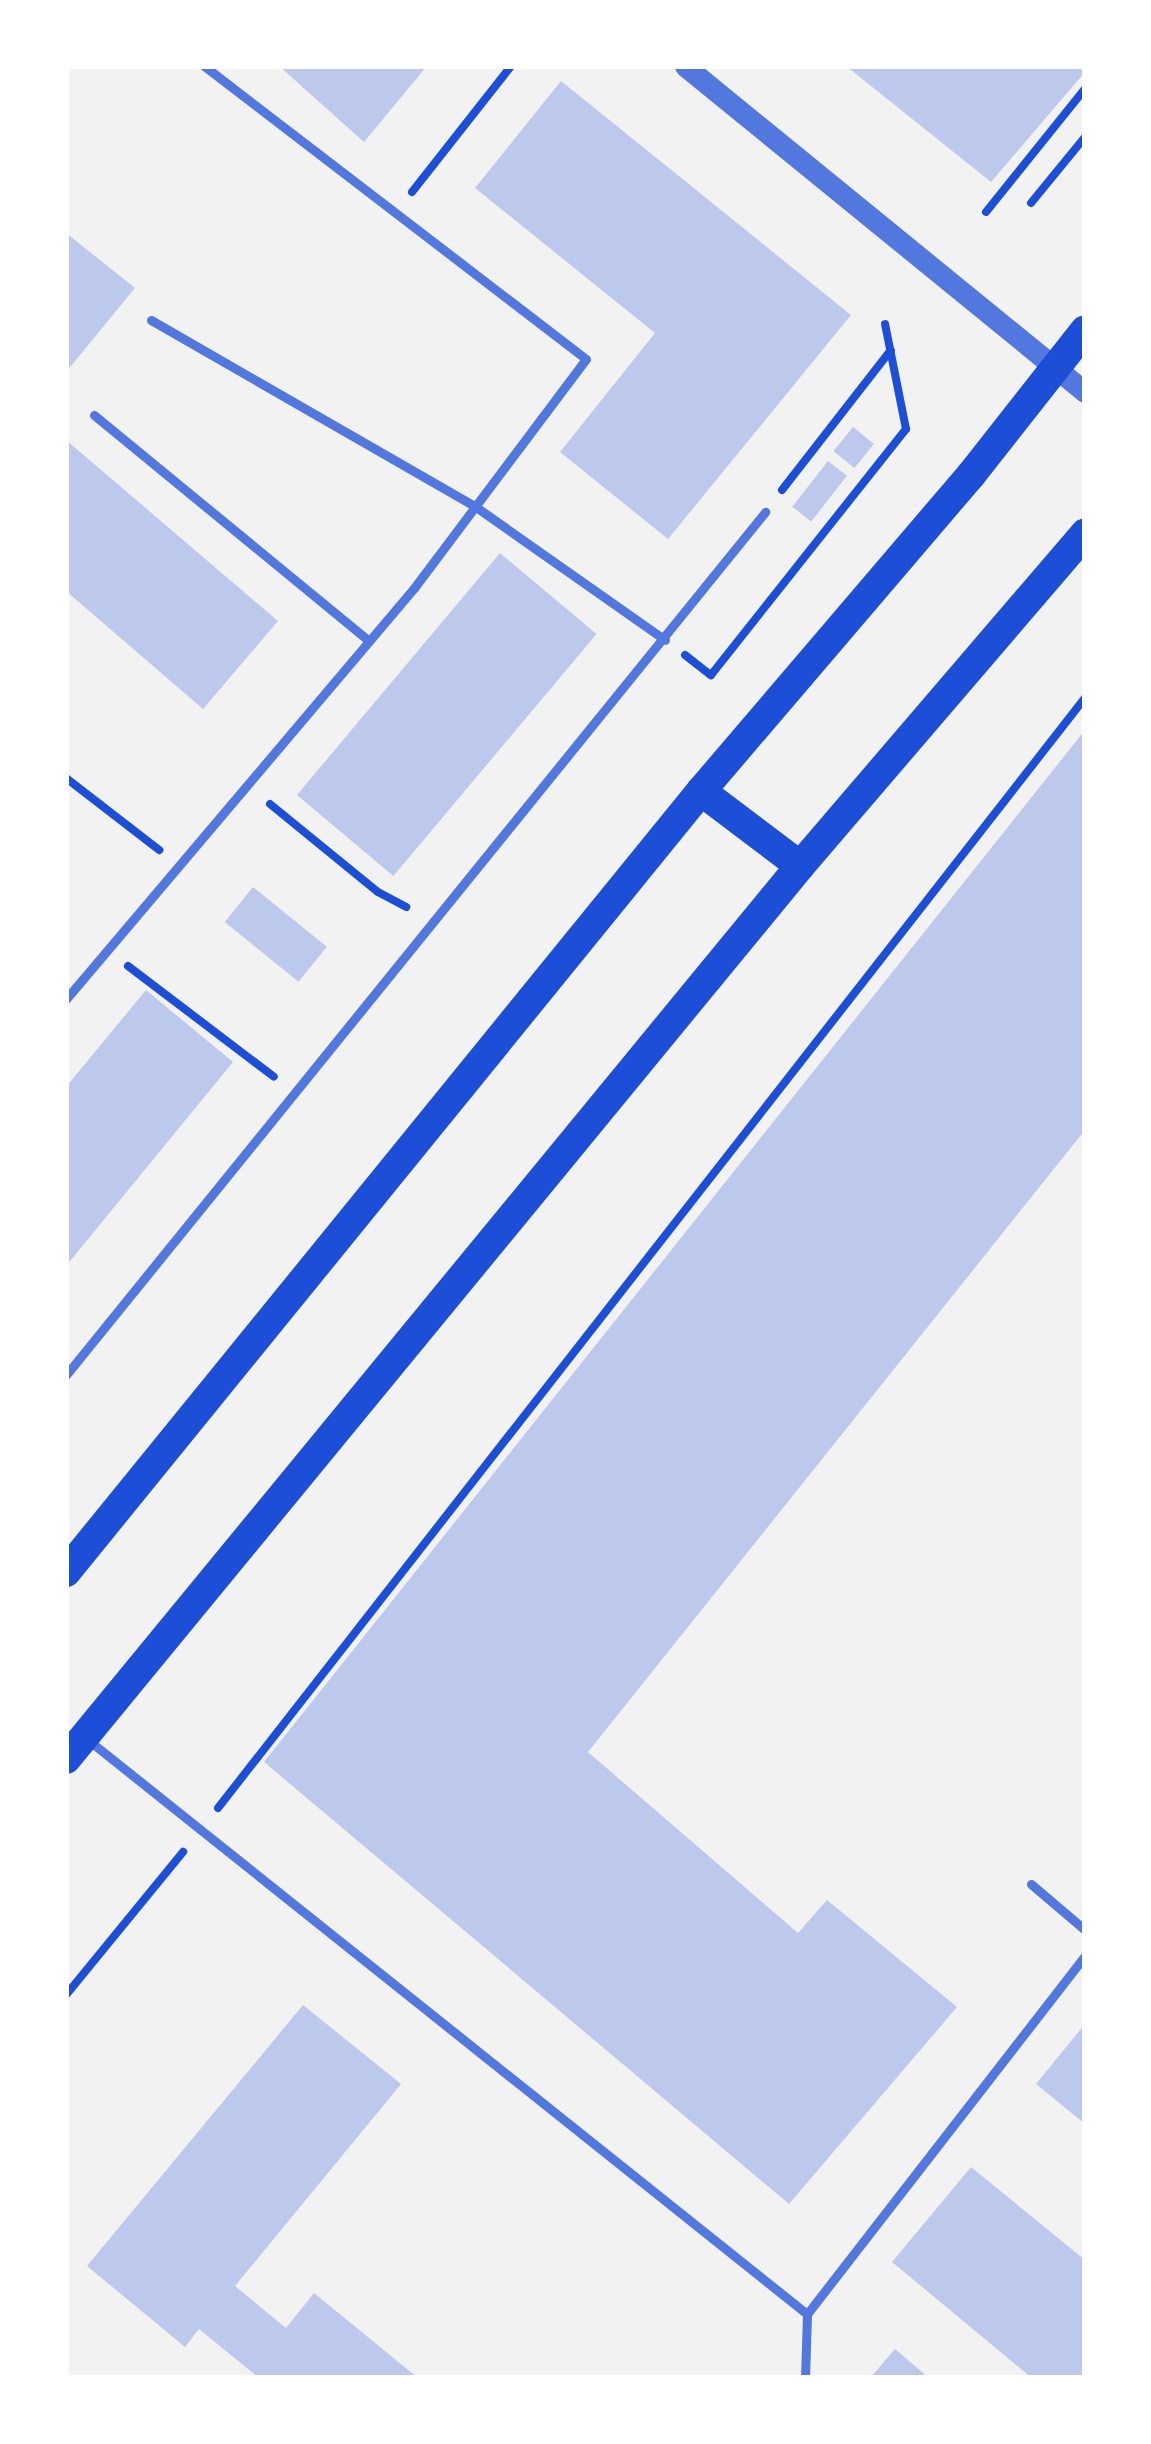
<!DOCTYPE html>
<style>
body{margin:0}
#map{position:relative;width:1151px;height:2444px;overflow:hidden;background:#f2f2f2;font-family:Lato,sans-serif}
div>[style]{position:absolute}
.building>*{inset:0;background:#bdc9ec;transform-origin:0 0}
.path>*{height:8px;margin:-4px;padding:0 4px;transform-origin:4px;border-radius:4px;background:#1d4ed8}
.service>*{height:9px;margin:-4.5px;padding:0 4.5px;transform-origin:4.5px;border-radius:4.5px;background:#5277de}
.tertiary>*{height:21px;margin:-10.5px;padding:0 10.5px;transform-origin:10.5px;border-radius:10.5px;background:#5277de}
.primary>*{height:30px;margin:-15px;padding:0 15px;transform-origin:15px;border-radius:15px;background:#1d4ed8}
span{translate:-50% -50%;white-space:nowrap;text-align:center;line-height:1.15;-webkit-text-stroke:12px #fff;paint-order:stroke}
.frame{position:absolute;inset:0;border:69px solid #fff;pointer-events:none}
</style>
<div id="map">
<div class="building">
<div style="clip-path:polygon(279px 66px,427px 66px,364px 142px)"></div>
<div style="clip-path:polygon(846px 66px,1085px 66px,1085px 72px,991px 182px)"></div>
<div style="clip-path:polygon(561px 81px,851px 315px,668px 539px,560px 452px,655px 333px,475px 188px)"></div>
<div style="clip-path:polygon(66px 233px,135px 288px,66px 372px)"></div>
<div style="left:853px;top:427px;width:27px;height:31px;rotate:39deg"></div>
<div style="clip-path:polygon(66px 440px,278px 621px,203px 709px,66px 591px)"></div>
<div style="left:828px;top:461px;width:24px;height:58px;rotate:38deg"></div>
<div style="left:500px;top:553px;width:126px;height:316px;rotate:40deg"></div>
<div style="clip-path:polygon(1085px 730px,1085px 1130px,588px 1752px,798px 1933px,827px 1900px,957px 2007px,789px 2204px,264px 1762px)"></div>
<div style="left:253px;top:887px;width:95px;height:45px;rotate:39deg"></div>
<div style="clip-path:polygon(146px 990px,233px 1062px,66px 1266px,66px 1087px)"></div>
<div style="clip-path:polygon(303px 2005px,401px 2084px,235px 2286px,286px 2328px,314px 2293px,418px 2378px,259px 2378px,199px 2329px,185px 2347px,87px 2266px)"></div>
<div style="clip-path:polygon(1085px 2024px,1085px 2124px,1036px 2084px)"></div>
<div style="clip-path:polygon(971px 2167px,1085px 2260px,1085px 2378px,1032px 2378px,892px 2262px)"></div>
<div style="clip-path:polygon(895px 2349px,929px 2378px,870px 2378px)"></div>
</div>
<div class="path">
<div style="left:412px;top:192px;width:160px;rotate:-51.8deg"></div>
<div style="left:1031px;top:203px;width:85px;rotate:-50.7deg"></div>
<div style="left:986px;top:212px;width:158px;rotate:-51.2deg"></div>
<div style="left:782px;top:490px;width:177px;rotate:-52.1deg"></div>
<div style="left:685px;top:655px;width:33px;rotate:38deg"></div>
<div style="left:711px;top:675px;width:314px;rotate:-51.6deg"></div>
<div style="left:906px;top:429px;width:107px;rotate:-101.3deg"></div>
<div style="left:66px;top:778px;width:118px;rotate:37.7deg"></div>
<div style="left:270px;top:804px;width:139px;rotate:39.2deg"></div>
<div style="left:378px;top:892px;width:32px;rotate:28deg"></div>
<div style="left:128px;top:966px;width:183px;rotate:37.2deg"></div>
<div style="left:218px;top:1808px;width:1408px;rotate:-52.01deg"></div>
<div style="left:66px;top:1995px;width:185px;rotate:-50.7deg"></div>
</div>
<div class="service">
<div style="left:151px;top:320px;width:375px;rotate:29.9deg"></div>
<div style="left:476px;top:507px;width:231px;rotate:35.1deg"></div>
<div style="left:94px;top:415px;width:356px;rotate:39.4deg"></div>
<div style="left:66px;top:999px;width:539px;rotate:-49.74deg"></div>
<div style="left:414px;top:588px;width:286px;rotate:-53.1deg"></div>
<div style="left:586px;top:359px;width:481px;rotate:-142.5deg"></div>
<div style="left:66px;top:1375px;width:1111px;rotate:-50.99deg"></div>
<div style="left:87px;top:1739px;width:921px;rotate:38.61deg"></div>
<div style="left:807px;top:2314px;width:454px;rotate:-52.2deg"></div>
<div style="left:1031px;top:1884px;width:71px;rotate:40.4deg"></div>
<div style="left:805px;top:2378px;width:64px;rotate:-88.2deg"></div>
</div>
<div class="tertiary">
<div style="left:685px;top:66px;width:516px;rotate:39.18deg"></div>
</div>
<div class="primary">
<div style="left:701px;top:791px;width:124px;rotate:37.1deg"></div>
<div style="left:66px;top:1572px;width:1007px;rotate:-50.89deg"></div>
<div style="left:701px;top:791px;width:416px;rotate:-49.5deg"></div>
<div style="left:971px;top:475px;width:184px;rotate:-51.8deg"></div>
<div style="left:66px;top:1759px;width:1156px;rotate:-50.58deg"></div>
<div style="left:800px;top:866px;width:438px;rotate:-49.4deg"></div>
</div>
<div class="frame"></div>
</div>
